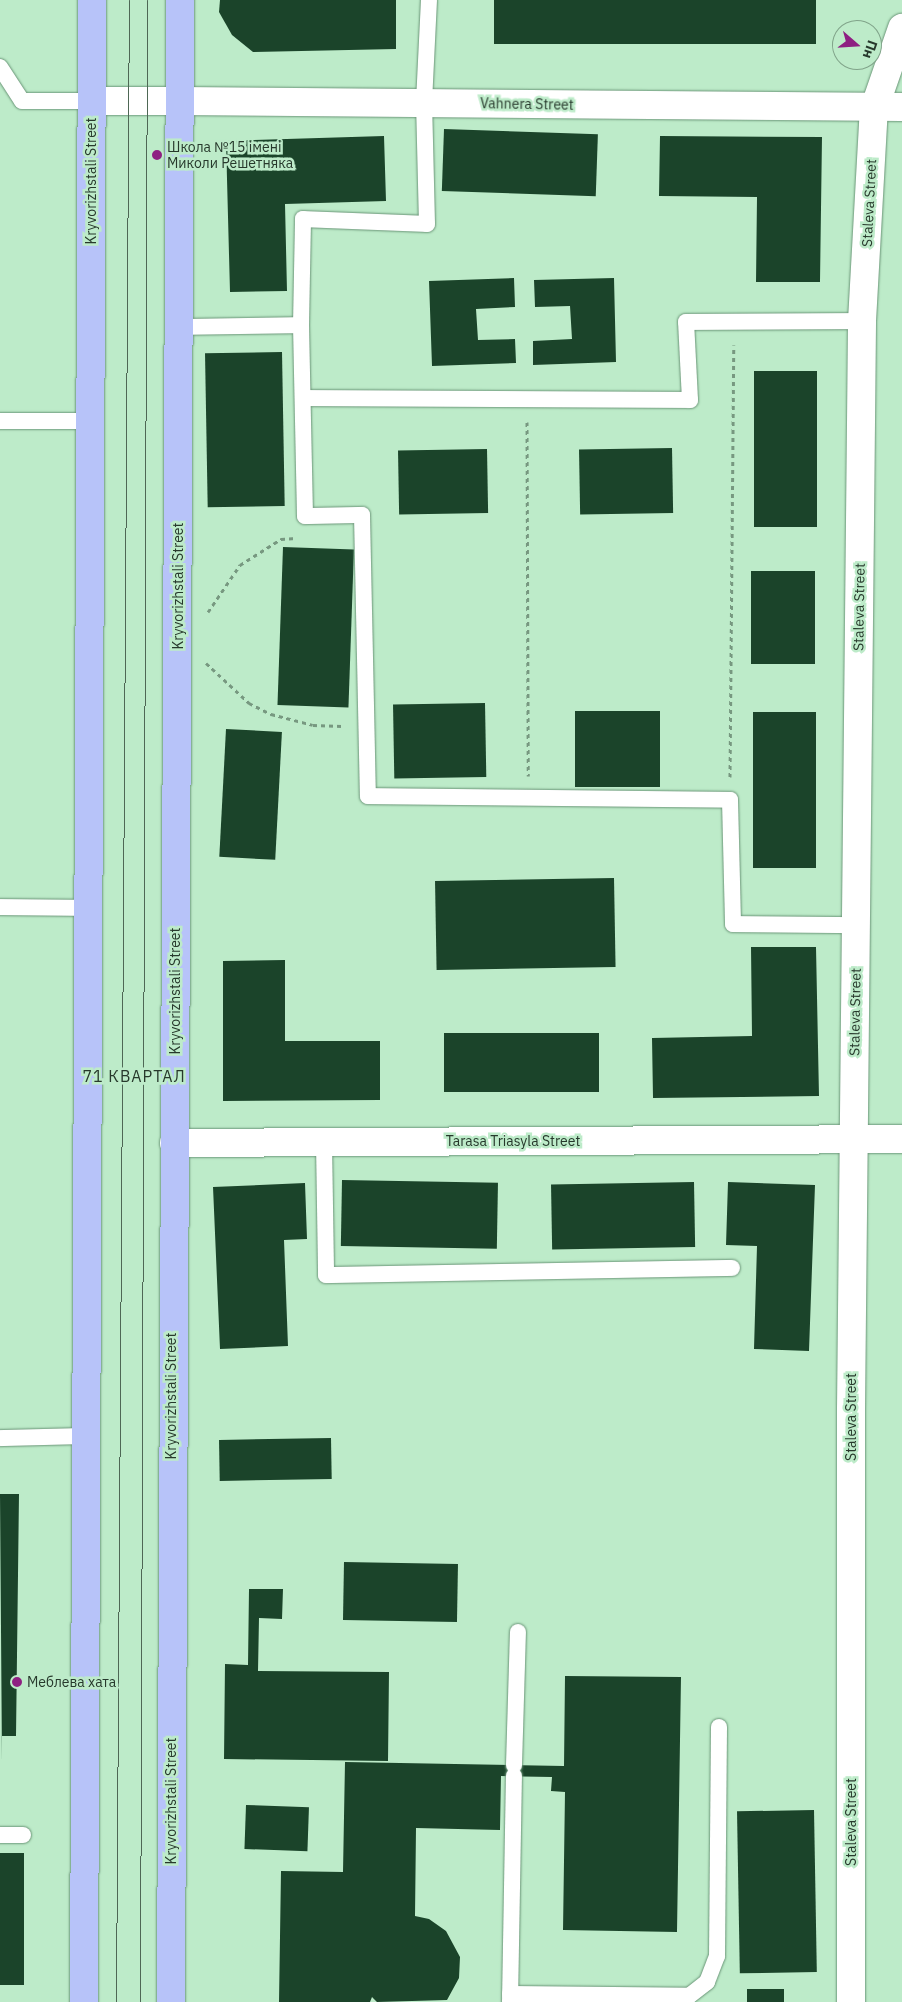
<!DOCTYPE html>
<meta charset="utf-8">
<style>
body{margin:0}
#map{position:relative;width:902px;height:2002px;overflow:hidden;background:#bdebc9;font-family:"IBM Plex Sans",sans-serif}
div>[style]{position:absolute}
.building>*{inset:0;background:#1b442a;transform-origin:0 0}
.path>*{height:3px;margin-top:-1.5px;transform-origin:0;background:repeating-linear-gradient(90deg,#779880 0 4px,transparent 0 8px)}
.roads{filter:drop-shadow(0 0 1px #6a9577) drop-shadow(0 0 1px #6a9577)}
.lane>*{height:16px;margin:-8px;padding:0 8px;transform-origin:8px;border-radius:8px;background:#fff}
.street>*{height:28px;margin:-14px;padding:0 14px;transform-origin:14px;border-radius:14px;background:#fff}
.secondary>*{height:28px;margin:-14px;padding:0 14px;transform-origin:14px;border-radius:14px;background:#fff}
.primary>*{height:28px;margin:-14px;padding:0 14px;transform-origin:14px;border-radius:14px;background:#b7c3f9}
.tram>*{height:1px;margin:-0.5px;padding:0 0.5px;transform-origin:0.5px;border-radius:0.5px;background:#4e6755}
.dots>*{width:14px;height:14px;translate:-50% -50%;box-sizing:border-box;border:2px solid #bdebc9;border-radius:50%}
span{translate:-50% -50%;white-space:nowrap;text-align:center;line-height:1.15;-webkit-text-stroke:5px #bdebc9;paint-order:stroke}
.street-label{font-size:14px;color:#27392c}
.poi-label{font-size:14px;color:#27392c}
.left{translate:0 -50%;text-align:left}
.quarter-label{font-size:16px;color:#27392c;letter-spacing:1px}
.north{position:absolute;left:832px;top:20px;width:50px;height:50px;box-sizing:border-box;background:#bdebc9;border:1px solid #81a48a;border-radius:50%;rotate:109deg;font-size:14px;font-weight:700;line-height:20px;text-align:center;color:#27392c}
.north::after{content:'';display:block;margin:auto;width:18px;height:22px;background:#8e2082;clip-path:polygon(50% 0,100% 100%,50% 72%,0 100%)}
</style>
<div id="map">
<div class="building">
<div style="clip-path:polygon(220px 0,396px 0,396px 49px,253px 52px,232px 35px,219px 12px)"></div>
<div style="left:494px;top:0;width:322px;height:44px"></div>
<div style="left:444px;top:129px;width:154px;height:62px;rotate:2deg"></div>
<div style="clip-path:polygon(384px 136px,386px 201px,285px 204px,287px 291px,230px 292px,226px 141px)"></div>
<div style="clip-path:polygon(660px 136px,822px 137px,820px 282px,756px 282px,757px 197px,659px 196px)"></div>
<div style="clip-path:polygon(514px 278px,515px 307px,476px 309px,478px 340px,515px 339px,516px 363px,432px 366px,429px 281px)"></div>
<div style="clip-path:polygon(614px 278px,616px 362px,533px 365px,533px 341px,572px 339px,570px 306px,535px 307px,534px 280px)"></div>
<div style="left:282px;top:352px;width:154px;height:77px;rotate:89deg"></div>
<div style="left:817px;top:371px;width:156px;height:63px;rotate:90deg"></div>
<div style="left:672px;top:448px;width:65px;height:93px;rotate:89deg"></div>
<div style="left:487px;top:449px;width:64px;height:89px;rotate:89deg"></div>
<div style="left:283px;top:547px;width:71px;height:158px;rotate:2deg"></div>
<div style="left:751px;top:571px;width:64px;height:93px"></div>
<div style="left:485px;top:703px;width:74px;height:92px;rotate:89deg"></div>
<div style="left:660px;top:711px;width:76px;height:85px;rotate:90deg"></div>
<div style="left:753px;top:712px;width:63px;height:156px"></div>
<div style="left:226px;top:729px;width:56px;height:128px;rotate:3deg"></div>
<div style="left:614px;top:878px;width:89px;height:179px;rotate:89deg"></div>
<div style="clip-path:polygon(751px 947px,816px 947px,819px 1096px,653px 1098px,652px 1038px,752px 1036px)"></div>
<div style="clip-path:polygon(285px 960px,285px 1041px,380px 1041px,380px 1100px,223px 1101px,223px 961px)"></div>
<div style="left:599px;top:1033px;width:59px;height:155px;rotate:90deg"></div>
<div style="left:342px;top:1180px;width:156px;height:66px;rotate:1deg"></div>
<div style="left:694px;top:1182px;width:65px;height:143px;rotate:89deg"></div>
<div style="clip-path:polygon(728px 1182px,815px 1185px,809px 1351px,754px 1349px,757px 1246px,726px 1245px)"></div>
<div style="clip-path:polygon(305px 1183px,307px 1239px,284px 1240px,288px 1346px,220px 1349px,213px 1187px)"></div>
<div style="left:331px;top:1438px;width:41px;height:112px;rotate:89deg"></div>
<div style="clip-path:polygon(0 1494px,19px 1494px,16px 1736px,2px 1736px,2px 1764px)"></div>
<div style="left:344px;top:1562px;width:114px;height:58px;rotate:1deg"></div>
<div style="clip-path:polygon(249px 1589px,283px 1589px,282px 1619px,259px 1618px,258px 1671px,389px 1672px,388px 1761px,224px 1759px,225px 1664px,248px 1665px)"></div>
<div style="clip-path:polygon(565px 1676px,681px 1677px,677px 1932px,563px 1930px,565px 1792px,551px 1791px,552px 1777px,501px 1776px,500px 1830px,416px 1828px,415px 1916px,429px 1919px,446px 1931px,460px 1957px,459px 1978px,447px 2000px,377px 2002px,372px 1997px,370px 2002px,279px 2002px,281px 1871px,343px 1872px,345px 1762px,564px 1766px)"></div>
<div style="left:246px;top:1805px;width:63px;height:44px;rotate:2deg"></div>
<div style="left:814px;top:1810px;width:162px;height:77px;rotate:89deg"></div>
<div style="left:0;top:1853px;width:24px;height:132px"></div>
<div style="left:747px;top:1989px;width:37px;height:13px"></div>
</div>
<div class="path">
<div style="left:527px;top:422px;width:354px;rotate:89.8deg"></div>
<div style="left:208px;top:612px;width:57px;rotate:-55.8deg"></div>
<div style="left:240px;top:565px;width:49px;rotate:-32.4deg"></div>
<div style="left:281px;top:539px;width:15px;rotate:-4deg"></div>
<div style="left:206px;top:663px;width:59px;rotate:42.9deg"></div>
<div style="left:249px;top:703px;width:25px;rotate:27deg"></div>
<div style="left:271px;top:714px;width:43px;rotate:14.7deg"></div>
<div style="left:313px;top:725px;width:29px;rotate:2deg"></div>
<div style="left:730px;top:777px;width:432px;rotate:-89.5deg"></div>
</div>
<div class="roads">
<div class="lane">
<div style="left:0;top:67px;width:40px;rotate:57.1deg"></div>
<div style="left:22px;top:101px;width:70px"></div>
<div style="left:301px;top:325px;width:106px;rotate:-88.9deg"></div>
<div style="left:303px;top:219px;width:124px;rotate:2.3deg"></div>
<div style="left:427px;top:224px;width:122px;rotate:-91.4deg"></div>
<div style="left:424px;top:102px;width:102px;rotate:-87.2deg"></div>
<div style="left:179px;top:327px;width:122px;rotate:-0.9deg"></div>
<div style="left:301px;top:325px;width:191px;rotate:88.8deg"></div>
<div style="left:305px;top:516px;width:57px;rotate:-1deg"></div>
<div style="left:362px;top:515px;width:281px;rotate:88.8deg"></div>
<div style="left:368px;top:796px;width:362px;rotate:0.6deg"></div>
<div style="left:730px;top:800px;width:124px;rotate:88.6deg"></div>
<div style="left:733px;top:924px;width:123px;rotate:0.5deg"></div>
<div style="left:303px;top:398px;width:387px;rotate:0.3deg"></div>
<div style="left:690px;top:400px;width:78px;rotate:-92.9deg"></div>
<div style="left:686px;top:322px;width:176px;rotate:-0.3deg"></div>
<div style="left:0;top:421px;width:90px"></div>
<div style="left:0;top:907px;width:89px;rotate:0.6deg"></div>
<div style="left:324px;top:1142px;width:133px;rotate:89.1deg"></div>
<div style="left:326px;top:1275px;width:406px;rotate:-1deg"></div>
<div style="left:0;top:1438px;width:86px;rotate:-1.3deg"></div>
<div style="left:514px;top:1765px;width:133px;rotate:-88.3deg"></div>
<div style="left:0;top:1835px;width:23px"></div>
<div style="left:510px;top:1994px;width:179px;rotate:0.6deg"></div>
<div style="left:689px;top:1996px;width:23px;rotate:-38deg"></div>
<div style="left:707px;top:1982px;width:28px;rotate:-69deg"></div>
<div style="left:717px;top:1956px;width:229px;rotate:-89.5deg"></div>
<div style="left:510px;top:2002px;width:226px;rotate:-89deg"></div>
</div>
<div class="street">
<div style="left:179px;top:101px;width:723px;rotate:0.48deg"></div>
<div style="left:174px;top:1143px;width:728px;rotate:-0.31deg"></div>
<div style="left:851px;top:2002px;width:592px;rotate:-90deg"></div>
<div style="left:851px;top:1410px;width:1089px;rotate:-89.42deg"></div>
<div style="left:862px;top:321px;width:212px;rotate:-86.8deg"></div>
<div style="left:874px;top:109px;width:86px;rotate:-70.9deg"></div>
</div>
<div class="secondary">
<div style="left:92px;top:101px;width:87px"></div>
</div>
<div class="primary">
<div style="left:84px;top:2002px;width:2002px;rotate:-89.77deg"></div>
<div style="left:171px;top:2002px;width:2002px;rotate:-89.74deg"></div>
</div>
</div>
<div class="tram">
<div style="left:116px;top:2002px;width:2002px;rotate:-89.63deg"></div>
<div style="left:140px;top:2002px;width:2002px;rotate:-89.8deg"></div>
</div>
<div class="dots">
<div style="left:157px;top:155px;background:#8e2082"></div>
<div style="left:17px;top:1682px;background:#8e2082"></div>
</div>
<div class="street-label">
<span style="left:527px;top:104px;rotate:1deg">Vahnera Street</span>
<span style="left:91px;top:181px;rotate:-90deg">Kryvorizhstali Street</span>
<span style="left:869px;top:203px;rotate:-87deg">Staleva Street</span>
<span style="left:178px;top:586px;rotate:-90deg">Kryvorizhstali Street</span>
<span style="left:859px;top:607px;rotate:-89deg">Staleva Street</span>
<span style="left:175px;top:991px;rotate:-90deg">Kryvorizhstali Street</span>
<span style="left:855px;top:1012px;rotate:-89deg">Staleva Street</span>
<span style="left:513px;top:1141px">Tarasa Triasyla Street</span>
<span style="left:171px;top:1396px;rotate:-90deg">Kryvorizhstali Street</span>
<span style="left:851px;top:1417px;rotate:-90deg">Staleva Street</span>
<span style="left:171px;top:1801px;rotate:-90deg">Kryvorizhstali Street</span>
<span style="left:851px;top:1822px;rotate:-90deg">Staleva Street</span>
</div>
<div class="poi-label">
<span class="left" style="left:167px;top:155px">Школа №15 імені<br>Миколи Решетняка</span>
<span class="left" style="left:27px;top:1682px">Меблева хата</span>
</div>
<div class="quarter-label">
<span style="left:134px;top:1076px">71 КВАРТАЛ</span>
</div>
<div class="north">Пн</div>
</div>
